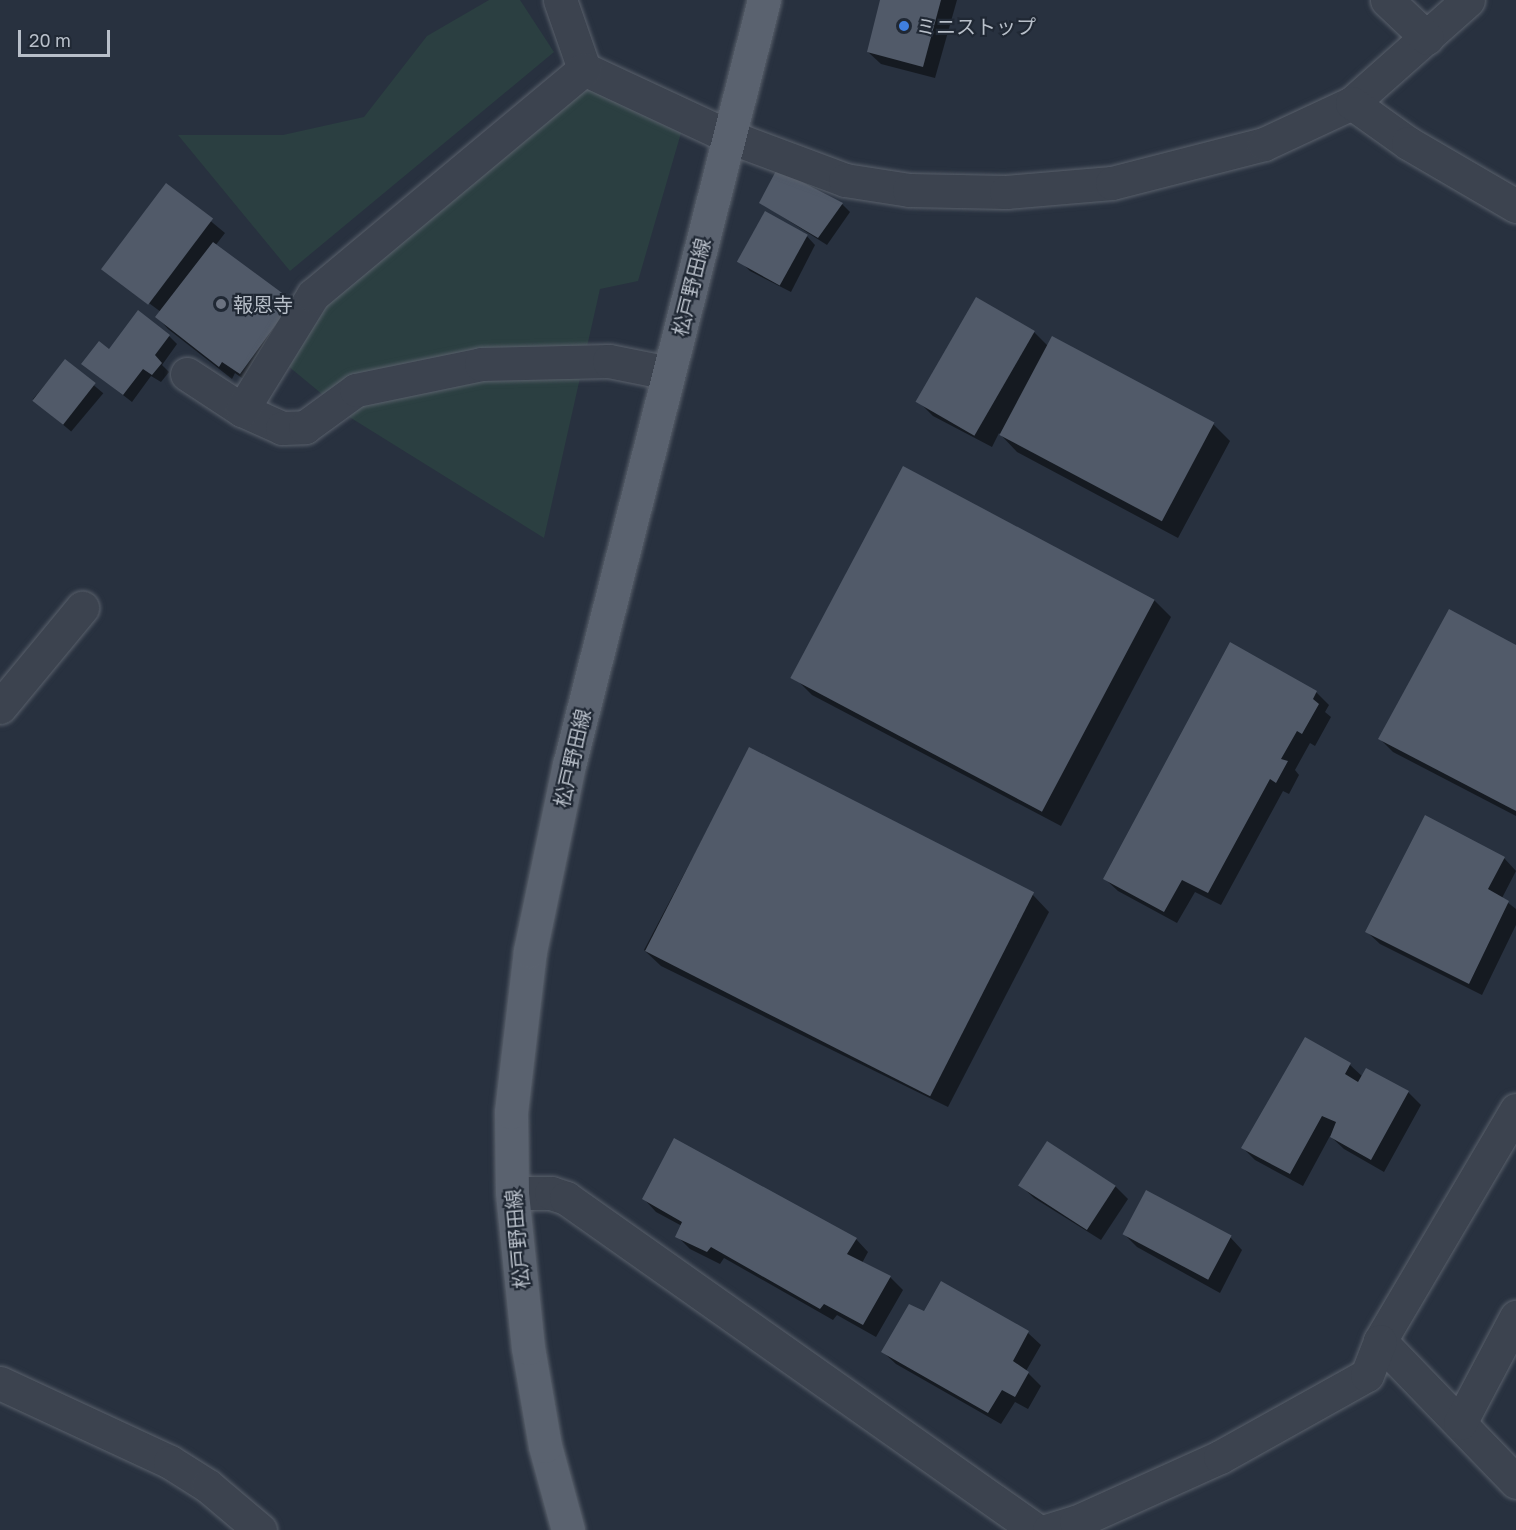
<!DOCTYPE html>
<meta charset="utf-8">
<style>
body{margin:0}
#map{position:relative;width:1516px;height:1530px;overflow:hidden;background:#28313f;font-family:"Golos Text","Noto Sans JP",sans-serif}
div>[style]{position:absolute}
.green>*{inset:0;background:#2b3f41}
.shadow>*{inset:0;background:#0007;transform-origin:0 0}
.building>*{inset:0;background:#515a69;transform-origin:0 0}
.roads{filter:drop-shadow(0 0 2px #5a616c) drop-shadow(0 0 2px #5a616c)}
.minor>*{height:33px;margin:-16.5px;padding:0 16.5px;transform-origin:16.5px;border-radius:16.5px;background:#3c434f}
.major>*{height:33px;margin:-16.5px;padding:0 16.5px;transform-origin:16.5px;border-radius:16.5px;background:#5a626f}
.dots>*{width:16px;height:16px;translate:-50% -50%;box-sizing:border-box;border:3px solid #202834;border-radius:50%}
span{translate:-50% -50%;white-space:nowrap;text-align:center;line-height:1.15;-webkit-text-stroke:4.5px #202834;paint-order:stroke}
.poi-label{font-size:20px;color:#b8bfc9}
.left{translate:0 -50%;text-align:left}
.street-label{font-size:20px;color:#b8bfc9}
.scale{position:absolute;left:18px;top:30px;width:92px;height:27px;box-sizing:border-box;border:3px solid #b8bfc9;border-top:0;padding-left:8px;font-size:18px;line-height:21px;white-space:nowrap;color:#b8bfc9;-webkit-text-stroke:4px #202834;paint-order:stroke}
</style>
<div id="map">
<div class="green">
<div style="clip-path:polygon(489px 0,520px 0,554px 52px,290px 271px,178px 135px,283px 135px,364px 117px,427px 36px)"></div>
<div style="clip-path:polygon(578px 84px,681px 133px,638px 281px,600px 289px,544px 538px,351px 418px,282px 361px,321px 298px)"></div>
</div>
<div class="shadow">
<div style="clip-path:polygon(882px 0,957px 0,935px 78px,881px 64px,868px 52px)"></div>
<div style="clip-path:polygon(167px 185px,225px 233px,215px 246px,292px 302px,253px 386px,235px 373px,232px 379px,168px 329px,157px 317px,161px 312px,104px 270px)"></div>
<div style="clip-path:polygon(761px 203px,842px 204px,850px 212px,827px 245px)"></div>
<div style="clip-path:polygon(803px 232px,815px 245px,791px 292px,750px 271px,742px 263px)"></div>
<div style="clip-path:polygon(1034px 332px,1048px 346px,1052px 338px,1213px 424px,1230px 441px,1178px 538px,1017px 452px,999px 433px,992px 447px,933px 416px,921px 404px)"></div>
<div style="clip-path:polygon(169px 336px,177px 344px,162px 365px,169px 372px,161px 382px,151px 376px,132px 402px,83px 364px,109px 351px)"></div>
<div style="left:65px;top:361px;width:50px;height:50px;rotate:40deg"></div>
<div style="clip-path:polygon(1154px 600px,1171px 617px,1061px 826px,812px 695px,795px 678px)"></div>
<div style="clip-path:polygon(1516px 647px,1516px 816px,1393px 752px,1380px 739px)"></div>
<div style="clip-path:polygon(1316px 692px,1329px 705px,1325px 712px,1331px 717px,1315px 746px,1310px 743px,1295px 770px,1299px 775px,1289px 794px,1283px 791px,1221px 905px,1195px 892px,1177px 923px,1118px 891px,1105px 879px)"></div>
<div style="clip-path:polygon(750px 749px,1033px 895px,1049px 912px,948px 1107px,661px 966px,644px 950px)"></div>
<div style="clip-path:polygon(1504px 858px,1516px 871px,1502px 898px,1516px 909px,1516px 925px,1482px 995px,1380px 944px,1367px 932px)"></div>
<div style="clip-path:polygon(1306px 1039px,1350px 1065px,1363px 1077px,1408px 1092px,1421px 1105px,1384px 1172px,1344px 1149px,1330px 1136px,1303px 1186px,1255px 1160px,1243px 1148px)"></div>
<div style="clip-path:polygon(1048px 1143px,1115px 1186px,1128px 1199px,1101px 1240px,1034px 1198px,1021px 1186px)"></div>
<div style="clip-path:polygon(644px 1199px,856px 1239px,868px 1252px,862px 1263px,890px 1277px,903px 1290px,876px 1337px,837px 1315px,833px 1320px,724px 1258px,720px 1264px,690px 1249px,677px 1236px,682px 1226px,656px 1212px)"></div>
<div style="clip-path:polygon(1124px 1234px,1230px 1237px,1242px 1250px,1220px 1293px,1137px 1247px)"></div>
<div style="clip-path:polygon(925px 1313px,1028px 1333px,1041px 1345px,1026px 1371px,1041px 1386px,1028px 1409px,1015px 1402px,1001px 1424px,896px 1364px,883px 1352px)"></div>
</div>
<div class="building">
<div style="clip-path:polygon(880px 0,941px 0,923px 67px,867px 52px)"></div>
<div style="clip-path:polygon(777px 169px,843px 203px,818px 238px,759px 203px)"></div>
<div style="left:166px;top:183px;width:59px;height:108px;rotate:37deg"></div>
<div style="left:765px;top:211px;width:49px;height:58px;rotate:29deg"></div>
<div style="clip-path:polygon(213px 242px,293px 301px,240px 374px,222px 362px,219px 367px,155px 317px)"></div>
<div style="left:976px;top:297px;width:68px;height:121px;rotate:30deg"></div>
<div style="clip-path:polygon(138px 310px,170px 335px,155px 355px,162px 363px,152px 375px,143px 369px,123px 395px,81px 364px,99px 341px,109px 349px)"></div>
<div style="left:1052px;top:336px;width:184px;height:112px;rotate:28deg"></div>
<div style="left:65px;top:359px;width:39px;height:53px;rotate:38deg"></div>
<div style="left:903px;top:466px;width:285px;height:240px;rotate:28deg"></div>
<div style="clip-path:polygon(1449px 609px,1516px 645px,1516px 811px,1378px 739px)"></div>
<div style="clip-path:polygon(1230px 642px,1317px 691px,1313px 699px,1319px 704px,1302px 734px,1297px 731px,1281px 759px,1288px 761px,1276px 783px,1270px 779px,1208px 893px,1182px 880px,1164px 912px,1103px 879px)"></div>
<div style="left:749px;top:747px;width:320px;height:229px;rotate:27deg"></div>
<div style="clip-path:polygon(1425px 815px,1505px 857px,1488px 889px,1509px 901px,1469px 984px,1365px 932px)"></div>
<div style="clip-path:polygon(1305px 1037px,1351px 1063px,1345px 1074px,1358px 1082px,1366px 1068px,1409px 1091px,1371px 1160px,1330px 1137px,1336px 1122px,1322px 1116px,1290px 1174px,1241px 1148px)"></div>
<div style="clip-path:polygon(674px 1138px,857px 1238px,847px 1254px,891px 1276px,863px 1325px,824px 1304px,820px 1309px,711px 1247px,707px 1252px,675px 1237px,682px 1222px,642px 1199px)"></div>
<div style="left:1047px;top:1141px;width:82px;height:53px;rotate:33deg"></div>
<div style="left:1146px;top:1190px;width:97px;height:50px;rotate:28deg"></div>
<div style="clip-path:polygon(941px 1281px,1029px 1331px,1013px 1361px,1029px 1372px,1015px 1397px,1002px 1390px,988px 1413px,881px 1352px,909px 1304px,924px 1311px)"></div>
</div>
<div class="roads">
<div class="minor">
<div style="left:560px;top:0;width:73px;rotate:70.8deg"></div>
<div style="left:584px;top:69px;width:161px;rotate:25deg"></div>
<div style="left:730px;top:137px;width:123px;rotate:20.5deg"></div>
<div style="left:845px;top:180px;width:65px;rotate:8.9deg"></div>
<div style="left:909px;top:190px;width:97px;rotate:1.2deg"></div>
<div style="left:1006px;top:192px;width:106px;rotate:-4.9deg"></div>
<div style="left:1112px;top:183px;width:157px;rotate:-14.4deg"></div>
<div style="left:1264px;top:144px;width:97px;rotate:-25deg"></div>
<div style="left:1352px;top:103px;width:155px;rotate:-41.6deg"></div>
<div style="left:1387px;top:0;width:55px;rotate:43.5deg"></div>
<div style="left:1352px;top:103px;width:69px;rotate:35.5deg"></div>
<div style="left:1408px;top:143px;width:125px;rotate:30.3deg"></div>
<div style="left:187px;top:374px;width:66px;rotate:33.2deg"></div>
<div style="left:242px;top:410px;width:44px;rotate:24.2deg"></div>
<div style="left:282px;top:428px;width:23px;rotate:-2deg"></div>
<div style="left:305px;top:427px;width:63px;rotate:-36deg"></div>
<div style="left:356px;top:390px;width:128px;rotate:-11.7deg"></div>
<div style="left:481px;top:364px;width:128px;rotate:-1.3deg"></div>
<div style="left:609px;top:361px;width:61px;rotate:11.3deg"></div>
<div style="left:242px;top:410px;width:135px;rotate:-58.3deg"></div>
<div style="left:313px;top:295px;width:353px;rotate:-39.8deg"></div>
<div style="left:0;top:707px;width:129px;rotate:-50.4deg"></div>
<div style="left:1516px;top:1110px;width:268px;rotate:120.5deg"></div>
<div style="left:1380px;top:1341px;width:196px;rotate:46deg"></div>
<div style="left:512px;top:1193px;width:39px"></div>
<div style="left:551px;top:1193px;width:16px;rotate:18deg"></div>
<div style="left:566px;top:1198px;width:575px;rotate:35.24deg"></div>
<div style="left:0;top:1383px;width:187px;rotate:24.9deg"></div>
<div style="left:170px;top:1462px;width:45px;rotate:32.3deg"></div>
<div style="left:208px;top:1486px;width:68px;rotate:40.2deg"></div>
<div style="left:1460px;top:1423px;width:120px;rotate:-62.2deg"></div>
<div style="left:1049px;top:1530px;width:28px;rotate:-17deg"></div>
<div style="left:1076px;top:1522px;width:158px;rotate:-24.3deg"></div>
<div style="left:1220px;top:1457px;width:168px;rotate:-29.2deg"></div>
<div style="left:1367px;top:1375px;width:36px;rotate:-69deg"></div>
</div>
<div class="major">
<div style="left:568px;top:1530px;width:87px;rotate:-105.3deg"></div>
<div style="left:545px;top:1446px;width:99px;rotate:-99.8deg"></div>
<div style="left:528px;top:1348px;width:156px;rotate:-95.9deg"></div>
<div style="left:512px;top:1193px;width:81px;rotate:-90.7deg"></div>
<div style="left:511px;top:1112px;width:162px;rotate:-83.3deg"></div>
<div style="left:530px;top:951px;width:190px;rotate:-78.2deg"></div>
<div style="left:569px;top:765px;width:789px;rotate:-75.7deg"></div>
</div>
</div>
<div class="dots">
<div style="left:904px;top:26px;background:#3f7fe0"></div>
<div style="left:221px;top:304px;background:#6b7280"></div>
</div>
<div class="poi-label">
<span class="left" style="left:916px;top:26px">ミニストップ</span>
<span class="left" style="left:233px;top:304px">報恩寺</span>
</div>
<div class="street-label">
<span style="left:691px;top:287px;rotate:-76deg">松戸野田線</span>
<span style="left:572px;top:758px;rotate:-77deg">松戸野田線</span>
<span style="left:517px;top:1239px;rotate:-95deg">松戸野田線</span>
</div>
<div class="scale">20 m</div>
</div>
